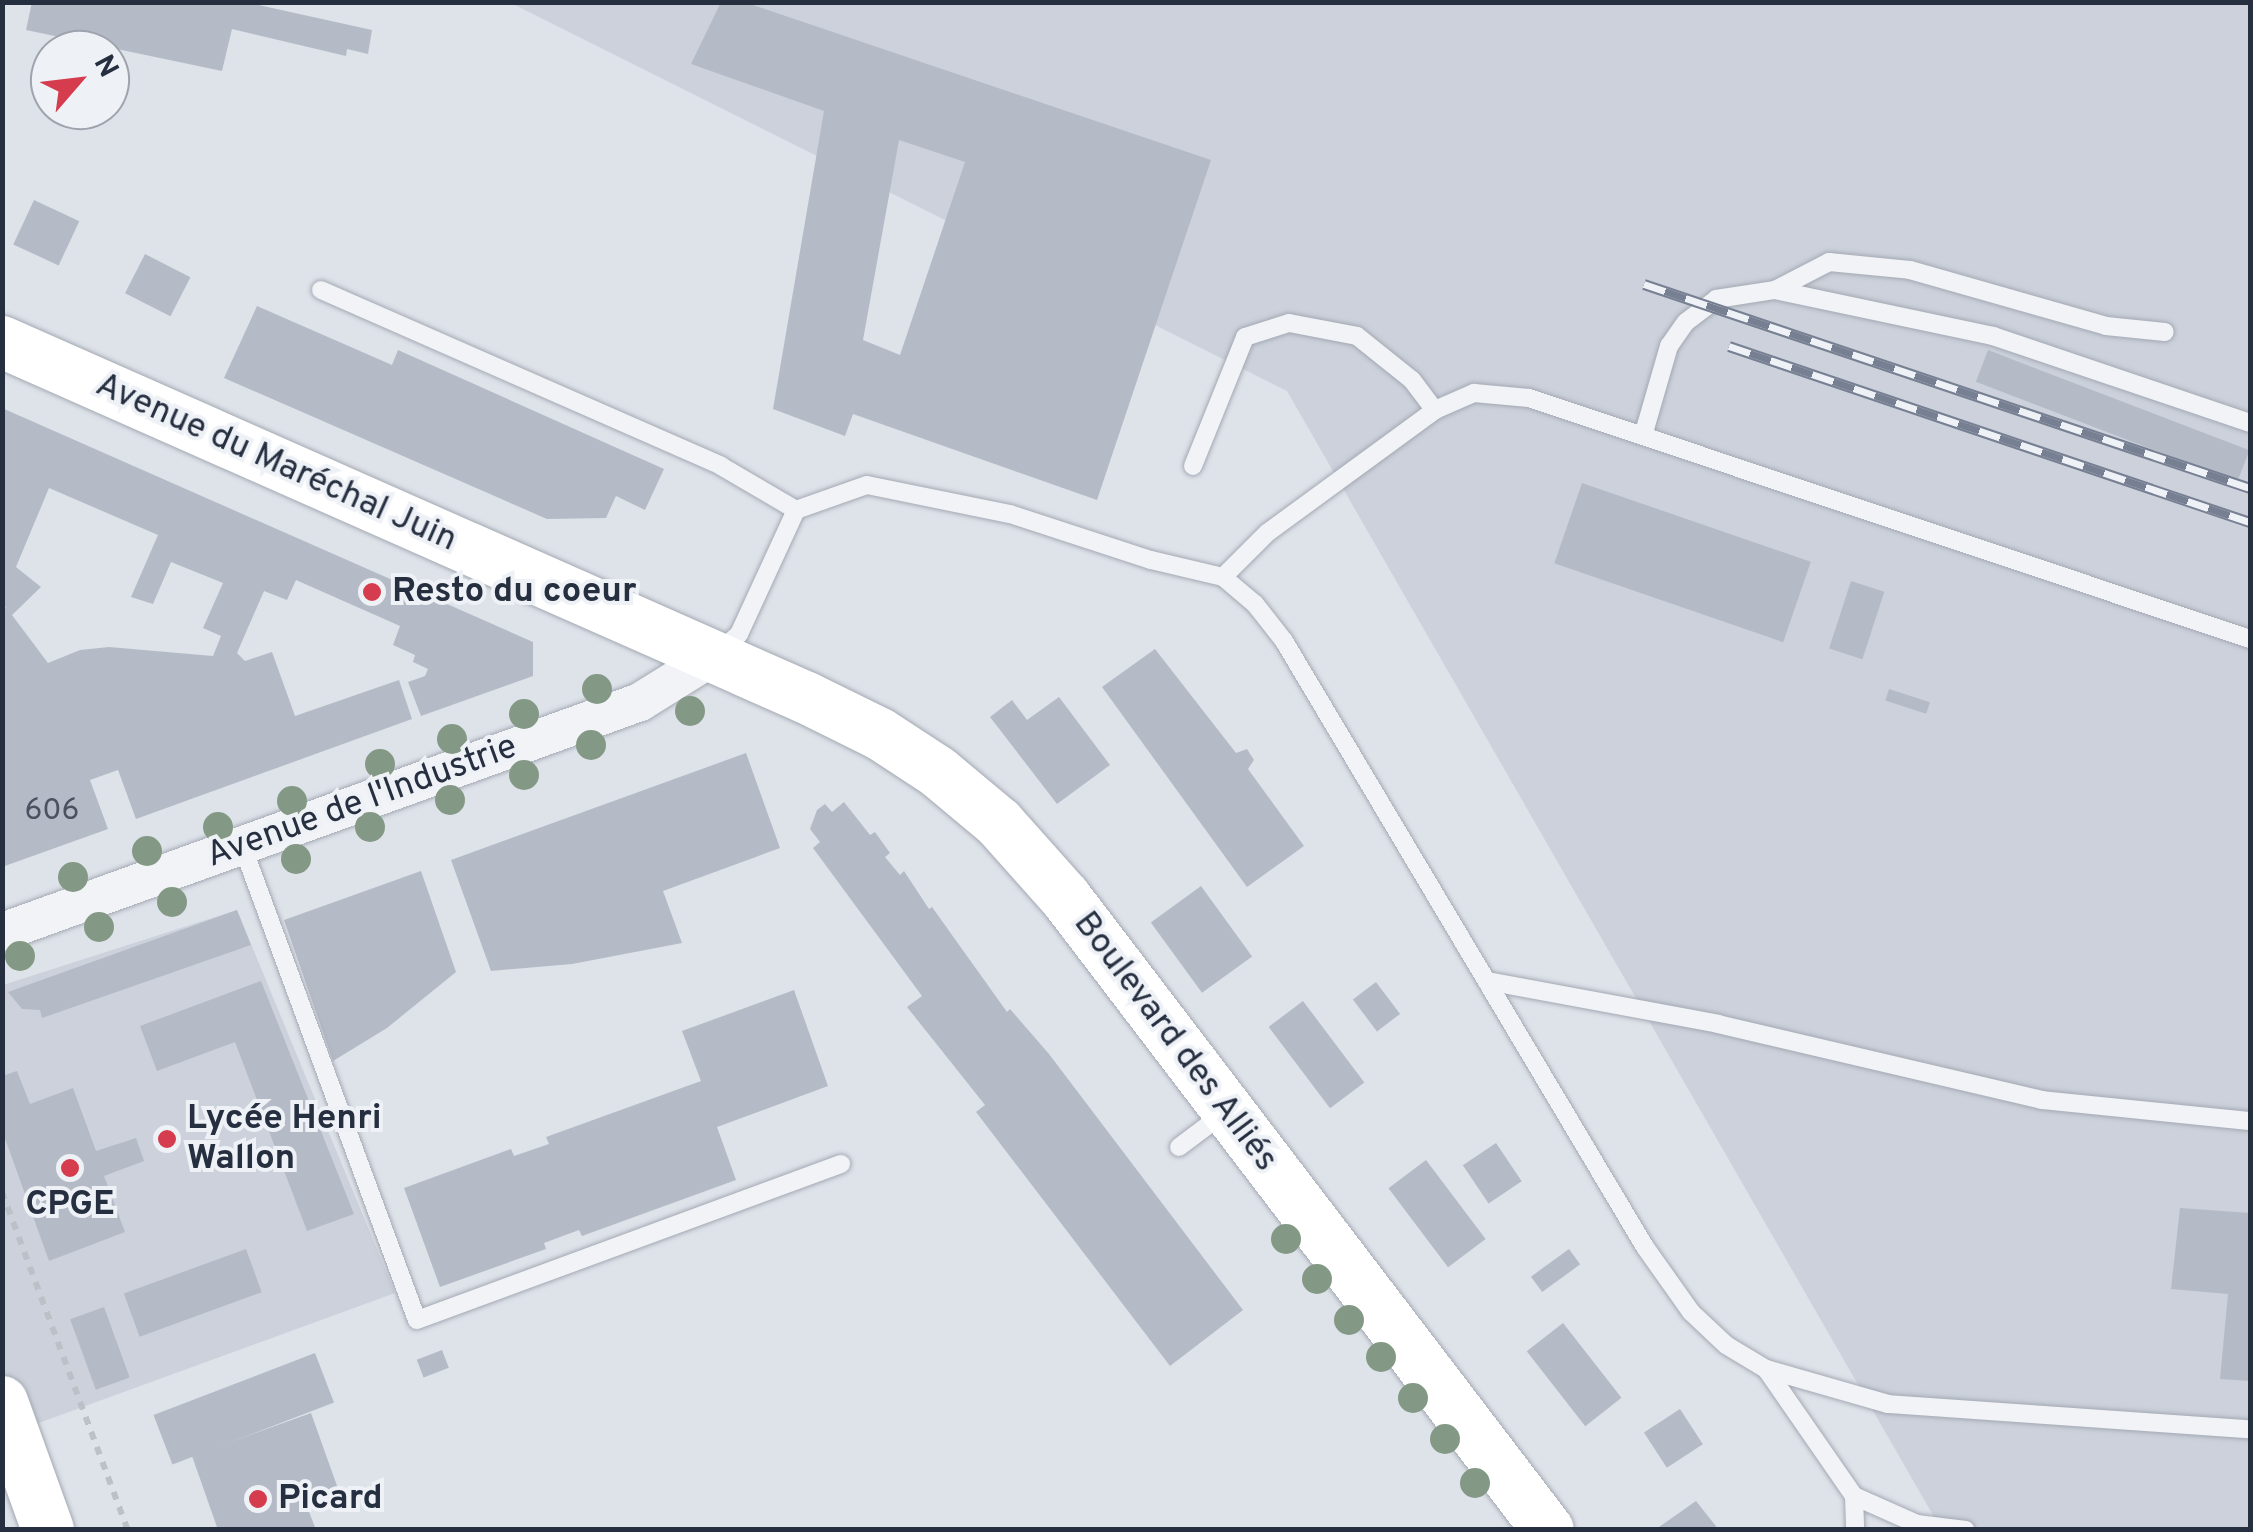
<!DOCTYPE html>
<meta charset="utf-8">
<style>
body{margin:0}
#map{position:relative;width:2253px;height:1532px;overflow:hidden;background:#dee2e9;font-family:Overpass,sans-serif}
div>[style]{position:absolute}
.built>*{inset:0;background:#ccd1db}
.building>*{inset:0;background:#b5bbc6;transform-origin:0 0}
.path>*{height:6px;margin-top:-3px;transform-origin:0;background:repeating-linear-gradient(90deg,#bcc0c7 0 8px,transparent 0 16px)}
.roads{filter:drop-shadow(0 0 2px #a3a9b3) drop-shadow(0 0 2px #a3a9b3)}
.service>*{height:18px;margin:-9px;padding:0 9px;transform-origin:9px;border-radius:9px;background:#f1f3f7}
.minor>*{height:38px;margin:-19px;padding:0 19px;transform-origin:19px;border-radius:19px;background:#f1f3f7}
.secondary>*{height:52px;margin:-26px;padding:0 26px;transform-origin:26px;border-radius:26px;background:#fff}
.rail>*{height:11px;margin-top:-5.5px;transform-origin:0;background:repeating-linear-gradient(90deg,#eef1f6 0 22px,#778093 0 44px);box-sizing:border-box;border-block:2px solid #778093}
.trees>*{width:30px;height:30px;margin:-15px;border-radius:50%;background:#839985}
.dots>*{width:28px;height:28px;translate:-50% -50%;box-sizing:border-box;border:5px solid #eef1f6;border-radius:50%}
span{translate:-50% -50%;white-space:nowrap;text-align:center;line-height:1.15;-webkit-text-stroke:8px #eef1f6;paint-order:stroke}
.number-label{font-size:30px;color:#4a5262}
.number-label span{-webkit-text-stroke-width:0}
.street-label{font-size:35px;color:#262f40}
.poi-label{font-size:35px;color:#262f40;font-weight:700}
.left{translate:0 -50%;text-align:left}
.frame{position:absolute;inset:0;border:5px solid #262f40;pointer-events:none}
.north{position:absolute;left:30px;top:30px;width:100px;height:100px;box-sizing:border-box;background:#eef1f6;border:2px solid #9ea3ad;border-radius:50%;rotate:62deg;font-size:28px;font-weight:700;line-height:40px;text-align:center;color:#262f40}
.north::after{content:'';display:block;margin:auto;width:35px;height:45px;background:#d53c4d;clip-path:polygon(50% 0,100% 100%,50% 72%,0 100%)}
</style>
<div id="map">
<div class="built">
<div style="clip-path:polygon(511px 3px,2250px 3px,2250px 1529px,1941px 1529px,1287px 391px)"></div>
<div style="clip-path:polygon(237px 910px,395px 1293px,3px 1436px,3px 985px)"></div>
</div>
<div class="building">
<div style="clip-path:polygon(32px 2px,245px 2px,372px 30px,368px 54px,347px 49px,346px 56px,232px 29px,222px 71px,26px 30px)"></div>
<div style="clip-path:polygon(evenodd,721px 2px,744px 2px,1211px 160px,1097px 500px,853px 414px,845px 436px,773px 409px,824px 111px,691px 64px,721px 2px,899px 140px,965px 162px,900px 355px,863px 340px,899px 140px)"></div>
<div style="left:34px;top:200px;width:50px;height:49px;rotate:25deg"></div>
<div style="left:145px;top:254px;width:51px;height:44px;rotate:27deg"></div>
<div style="clip-path:polygon(257px 306px,392px 365px,398px 350px,664px 469px,645px 510px,616px 496px,606px 518px,547px 519px,224px 378px)"></div>
<div style="left:1988px;top:350px;width:280px;height:34px;rotate:21deg"></div>
<div style="clip-path:polygon(evenodd,2px 408px,533px 642px,533px 676px,421px 716px,408px 682px,425px 676px,428px 669px,413px 662px,415px 655px,393px 645px,400px 626px,296px 580px,287px 600px,264px 591px,237px 653px,245px 661px,272px 652px,295px 716px,399px 680px,412px 719px,136px 819px,118px 770px,90px 780px,108px 829px,2px 867px,2px 610px,6px 608px,2px 604px,2px 408px,49px 488px,158px 535px,131px 597px,153px 604px,171px 562px,223px 583px,203px 628px,221px 636px,213px 656px,109px 647px,80px 650px,48px 663px,12px 615px,41px 587px,16px 567px,49px 488px)"></div>
<div style="left:1582px;top:483px;width:242px;height:85px;rotate:19deg"></div>
<div style="left:1851px;top:581px;width:35px;height:71px;rotate:18deg"></div>
<div style="clip-path:polygon(1155px 649px,1236px 753px,1247px 749px,1254px 760px,1248px 769px,1304px 846px,1247px 887px,1102px 687px)"></div>
<div style="left:1889px;top:689px;width:43px;height:12px;rotate:18deg"></div>
<div style="clip-path:polygon(1059px 697px,1110px 765px,1057px 804px,990px 717px,1012px 700px,1027px 720px)"></div>
<div style="clip-path:polygon(746px 753px,780px 848px,663px 891px,682px 943px,572px 964px,491px 971px,451px 860px)"></div>
<div style="clip-path:polygon(844px 802px,870px 835px,875px 832px,890px 853px,885px 857px,900px 875px,904px 871px,929px 909px,932px 907px,1007px 1012px,1010px 1009px,1049px 1054px,1243px 1310px,1170px 1366px,976px 1112px,985px 1105px,907px 1007px,922px 996px,813px 848px,820px 842px,810px 829px,817px 810px,825px 804px,832px 812px)"></div>
<div style="clip-path:polygon(421px 871px,456px 972px,387px 1028px,333px 1061px,284px 920px)"></div>
<div style="left:1201px;top:886px;width:87px;height:62px;rotate:54deg"></div>
<div style="clip-path:polygon(237px 910px,251px 945px,42px 1018px,40px 1010px,22px 1009px,8px 992px)"></div>
<div style="clip-path:polygon(261px 981px,354px 1214px,307px 1231px,235px 1042px,157px 1071px,140px 1026px)"></div>
<div style="left:1376px;top:982px;width:40px;height:29px;rotate:53deg"></div>
<div style="clip-path:polygon(794px 990px,828px 1086px,717px 1127px,736px 1180px,582px 1236px,579px 1230px,544px 1243px,546px 1249px,440px 1287px,404px 1188px,511px 1149px,514px 1156px,549px 1144px,546px 1137px,701px 1081px,682px 1031px)"></div>
<div style="left:1303px;top:1001px;width:102px;height:43px;rotate:53deg"></div>
<div style="clip-path:polygon(17px 1071px,30px 1104px,73px 1088px,96px 1151px,136px 1138px,144px 1161px,104px 1176px,125px 1232px,49px 1261px,2px 1130px,2px 1076px)"></div>
<div style="left:1496px;top:1143px;width:46px;height:40px;rotate:56deg"></div>
<div style="left:1426px;top:1160px;width:99px;height:47px;rotate:53deg"></div>
<div style="clip-path:polygon(2180px 1208px,2250px 1213px,2250px 1381px,2220px 1379px,2228px 1294px,2171px 1289px)"></div>
<div style="left:246px;top:1249px;width:46px;height:130px;rotate:70deg"></div>
<div style="left:1569px;top:1249px;width:19px;height:47px;rotate:54deg"></div>
<div style="left:104px;top:1307px;width:75px;height:36px;rotate:70deg"></div>
<div style="left:1563px;top:1323px;width:95px;height:46px;rotate:52deg"></div>
<div style="left:442px;top:1350px;width:19px;height:27px;rotate:69deg"></div>
<div style="left:315px;top:1353px;width:53px;height:173px;rotate:69deg"></div>
<div style="left:1680px;top:1409px;width:42px;height:43px;rotate:57deg"></div>
<div style="clip-path:polygon(311px 1413px,341px 1497px,308px 1509px,316px 1530px,218px 1530px,192px 1456px)"></div>
<div style="clip-path:polygon(1696px 1501px,1719px 1530px,1659px 1527px)"></div>
</div>
<div class="path">
<div style="left:2px;top:1192px;width:361px;rotate:69.6deg"></div>
</div>
<div class="roads">
<div class="service">
<div style="left:321px;top:290px;width:437px;rotate:23.7deg"></div>
<div style="left:721px;top:466px;width:87px;rotate:30.4deg"></div>
<div style="left:1775px;top:290px;width:61px;rotate:-27.4deg"></div>
<div style="left:1829px;top:262px;width:81px;rotate:5.6deg"></div>
<div style="left:1910px;top:270px;width:204px;rotate:15.9deg"></div>
<div style="left:2106px;top:326px;width:59px;rotate:5.8deg"></div>
<div style="left:1643px;top:436px;width:94px;rotate:-73.9deg"></div>
<div style="left:1669px;top:346px;width:29px;rotate:-55deg"></div>
<div style="left:1686px;top:322px;width:38px;rotate:-37deg"></div>
<div style="left:1716px;top:299px;width:60px;rotate:-8.7deg"></div>
<div style="left:1775px;top:290px;width:223px;rotate:11.9deg"></div>
<div style="left:1993px;top:336px;width:271px;rotate:18.7deg"></div>
<div style="left:1193px;top:466px;width:139px;rotate:-68deg"></div>
<div style="left:1245px;top:337px;width:46px;rotate:-17.7deg"></div>
<div style="left:1289px;top:323px;width:69px;rotate:10.8deg"></div>
<div style="left:1357px;top:336px;width:70px;rotate:38.7deg"></div>
<div style="left:1412px;top:380px;width:38px;rotate:53deg"></div>
<div style="left:1223px;top:577px;width:62px;rotate:-45deg"></div>
<div style="left:1267px;top:533px;width:208px;rotate:-36.2deg"></div>
<div style="left:1435px;top:410px;width:43px;rotate:-23.6deg"></div>
<div style="left:1474px;top:393px;width:55px;rotate:5.2deg"></div>
<div style="left:1529px;top:398px;width:760px;rotate:18.48deg"></div>
<div style="left:718px;top:653px;width:28px;rotate:-42deg"></div>
<div style="left:739px;top:634px;width:136px;rotate:-65.3deg"></div>
<div style="left:796px;top:510px;width:75px;rotate:-19.4deg"></div>
<div style="left:867px;top:485px;width:146px;rotate:11.5deg"></div>
<div style="left:1010px;top:514px;width:148px;rotate:18.1deg"></div>
<div style="left:1151px;top:560px;width:74px;rotate:13.3deg"></div>
<div style="left:1223px;top:577px;width:42px;rotate:40.2deg"></div>
<div style="left:1255px;top:604px;width:47px;rotate:51.9deg"></div>
<div style="left:1284px;top:641px;width:705px;rotate:59.22deg"></div>
<div style="left:1645px;top:1247px;width:80px;rotate:54.7deg"></div>
<div style="left:1691px;top:1312px;width:48px;rotate:43.3deg"></div>
<div style="left:1726px;top:1345px;width:47px;rotate:31deg"></div>
<div style="left:1766px;top:1369px;width:155px;rotate:55.3deg"></div>
<div style="left:1854px;top:1496px;width:69px;rotate:24deg"></div>
<div style="left:1917px;top:1524px;width:49px;rotate:7deg"></div>
<div style="left:242px;top:845px;width:506px;rotate:69.78deg"></div>
<div style="left:417px;top:1320px;width:452px;rotate:-20.2deg"></div>
<div style="left:1487px;top:981px;width:235px;rotate:10.5deg"></div>
<div style="left:1718px;top:1024px;width:333px;rotate:13.2deg"></div>
<div style="left:2042px;top:1100px;width:209px;rotate:5.8deg"></div>
<div style="left:1179px;top:1147px;width:55px;rotate:-36.9deg"></div>
<div style="left:1766px;top:1369px;width:127px;rotate:16deg"></div>
<div style="left:1888px;top:1404px;width:363px;rotate:4deg"></div>
<div style="left:1854px;top:1496px;width:34px;rotate:88deg"></div>
</div>
<div class="minor">
<div style="left:2px;top:932px;width:678px;rotate:-19.82deg"></div>
<div style="left:640px;top:702px;width:87px;rotate:-31.9deg"></div>
</div>
<div class="secondary">
<div style="left:2px;top:342px;width:880px;rotate:23.86deg"></div>
<div style="left:807px;top:698px;width:81px;rotate:26.3deg"></div>
<div style="left:880px;top:734px;width:69px;rotate:33.2deg"></div>
<div style="left:938px;top:772px;width:80px;rotate:39.9deg"></div>
<div style="left:999px;top:823px;width:99px;rotate:48.3deg"></div>
<div style="left:1065px;top:897px;width:796px;rotate:52.66deg"></div>
<div style="left:2px;top:1402px;width:136px;rotate:70.2deg"></div>
</div>
</div>
<div class="rail">
<div style="left:1644px;top:284px;width:639px;rotate:18.6deg"></div>
<div style="left:1729px;top:346px;width:550px;rotate:18.67deg"></div>
</div>
<div class="trees">
<div style="left:597px;top:689px"></div>
<div style="left:690px;top:711px"></div>
<div style="left:524px;top:714px"></div>
<div style="left:452px;top:739px"></div>
<div style="left:591px;top:745px"></div>
<div style="left:380px;top:764px"></div>
<div style="left:524px;top:775px"></div>
<div style="left:450px;top:800px"></div>
<div style="left:292px;top:801px"></div>
<div style="left:218px;top:827px"></div>
<div style="left:370px;top:827px"></div>
<div style="left:147px;top:851px"></div>
<div style="left:296px;top:859px"></div>
<div style="left:73px;top:877px"></div>
<div style="left:172px;top:902px"></div>
<div style="left:99px;top:927px"></div>
<div style="left:20px;top:956px"></div>
<div style="left:1286px;top:1239px"></div>
<div style="left:1317px;top:1279px"></div>
<div style="left:1349px;top:1320px"></div>
<div style="left:1381px;top:1357px"></div>
<div style="left:1413px;top:1398px"></div>
<div style="left:1445px;top:1439px"></div>
<div style="left:1475px;top:1483px"></div>
</div>
<div class="dots">
<div style="left:372px;top:592px;background:#d53c4d"></div>
<div style="left:167px;top:1139px;background:#d53c4d"></div>
<div style="left:70px;top:1168px;background:#d53c4d"></div>
<div style="left:258px;top:1499px;background:#d53c4d"></div>
</div>
<div class="number-label">
<span style="left:52px;top:812px">606</span>
</div>
<div class="street-label">
<span style="left:276px;top:463px;rotate:24deg">Avenue du Maréchal Juin</span>
<span style="left:362px;top:802px;rotate:-20deg">Avenue de l'Industrie</span>
<span style="left:1175px;top:1042px;rotate:53deg">Boulevard des Alliés</span>
</div>
<div class="poi-label">
<span class="left" style="left:392px;top:592px">Resto du coeur</span>
<span class="left" style="left:187px;top:1139px">Lycée Henri<br>Wallon</span>
<span style="left:70px;top:1205px">CPGE</span>
<span class="left" style="left:278px;top:1499px">Picard</span>
</div>
<div class="frame"></div>
<div class="north">N</div>
</div>
